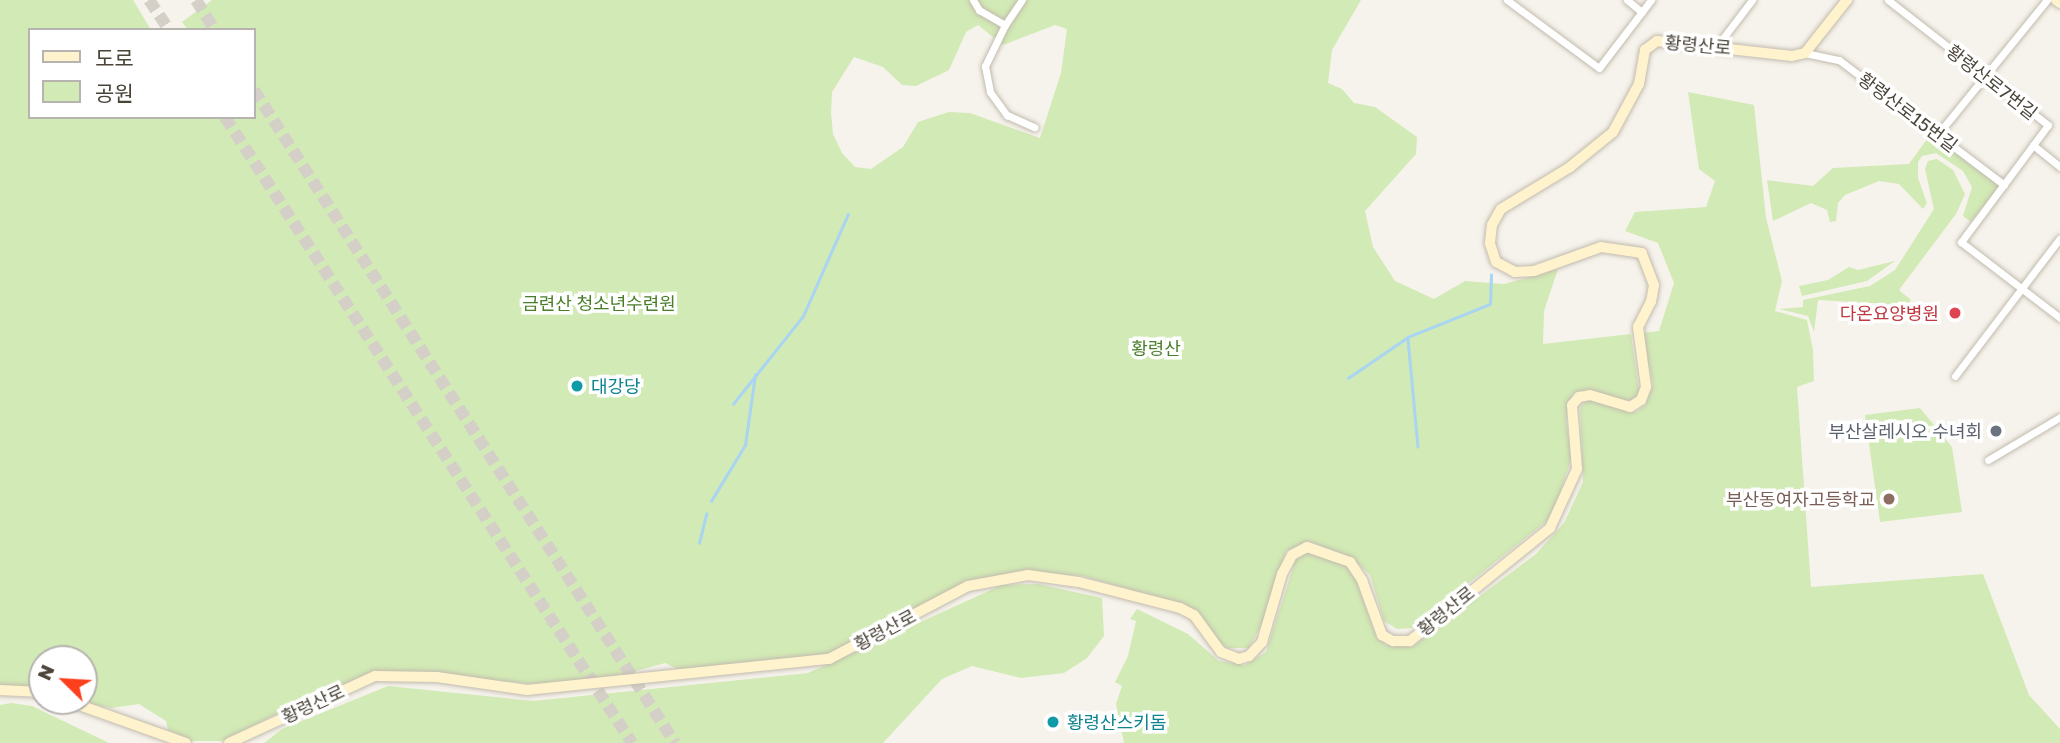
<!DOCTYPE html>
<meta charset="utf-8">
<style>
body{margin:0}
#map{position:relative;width:2060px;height:743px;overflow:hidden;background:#f6f3ec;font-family:"Golos Text","Noto Sans KR",sans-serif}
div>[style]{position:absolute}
.green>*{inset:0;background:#d2eab5}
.stream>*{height:2.5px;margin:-1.25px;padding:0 1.25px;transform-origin:1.25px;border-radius:1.25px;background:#a9d4f2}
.highway-tunnel>*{height:12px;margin-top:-6px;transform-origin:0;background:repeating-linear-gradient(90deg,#d4d0c8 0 12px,transparent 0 18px)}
.roads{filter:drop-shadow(0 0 2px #c2bbae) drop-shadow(0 0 2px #c2bbae)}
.street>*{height:7px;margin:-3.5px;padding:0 3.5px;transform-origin:3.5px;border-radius:3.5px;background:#fff}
.secondary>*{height:10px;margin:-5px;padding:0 5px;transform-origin:5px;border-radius:5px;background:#fff3cd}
.dots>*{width:19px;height:19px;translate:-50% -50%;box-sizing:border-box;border:4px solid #fff;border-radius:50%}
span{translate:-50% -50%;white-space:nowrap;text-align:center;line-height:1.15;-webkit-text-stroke:7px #fff;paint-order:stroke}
.street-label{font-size:18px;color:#4b4439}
.park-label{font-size:18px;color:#4a7f2a}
.health-label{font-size:18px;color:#be3a42}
.right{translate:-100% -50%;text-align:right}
.culture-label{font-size:18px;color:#0d838f}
.left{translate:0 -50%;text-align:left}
.worship-label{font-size:18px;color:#5b616d}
.education-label{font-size:18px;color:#785e54}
.legend{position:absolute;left:28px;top:28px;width:228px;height:91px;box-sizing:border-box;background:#fff;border:2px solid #b7b4b0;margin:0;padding:9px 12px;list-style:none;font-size:21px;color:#4b4439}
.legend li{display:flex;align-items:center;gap:14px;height:35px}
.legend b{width:35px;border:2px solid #b7b4b0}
.north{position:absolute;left:28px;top:645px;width:70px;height:70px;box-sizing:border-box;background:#fff;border:2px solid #b7b4b0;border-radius:50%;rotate:294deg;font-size:19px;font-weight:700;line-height:28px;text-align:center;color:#4b4439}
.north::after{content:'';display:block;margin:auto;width:24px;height:32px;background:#fc3f1d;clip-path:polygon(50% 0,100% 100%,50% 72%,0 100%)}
</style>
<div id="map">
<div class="green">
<div style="clip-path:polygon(evenodd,0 0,133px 0,151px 30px,30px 30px,30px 117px,254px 117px,254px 30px,188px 30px,182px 22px,212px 0,1361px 0,1332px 50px,1328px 83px,1342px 89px,1354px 103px,1375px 107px,1417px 137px,1416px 154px,1365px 211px,1373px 247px,1395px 281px,1434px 299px,1465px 281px,1504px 284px,1558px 269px,1544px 311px,1543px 344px,1631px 334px,1639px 391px,1634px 399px,1625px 401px,1585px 391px,1573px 393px,1566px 420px,1572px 457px,1552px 517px,1412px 628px,1397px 629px,1384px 621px,1370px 575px,1355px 561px,1309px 541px,1286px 551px,1265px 618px,1249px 648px,1228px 648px,1219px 642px,1202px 616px,1187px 606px,1083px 576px,1025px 571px,971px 582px,829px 655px,684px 672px,665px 663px,603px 680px,533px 684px,394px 672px,293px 706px,222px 741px,192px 741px,168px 730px,166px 721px,139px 704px,111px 708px,77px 701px,84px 701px,84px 659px,42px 659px,42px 690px,0 686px,0 0,978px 25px,1003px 45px,1055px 25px,1067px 29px,1061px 73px,1040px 138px,970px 113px,949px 112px,918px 122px,903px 147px,871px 169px,855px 167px,842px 153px,833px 134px,831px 113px,832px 92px,854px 57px,883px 67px,902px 85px,916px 86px,949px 70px,966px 32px,978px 25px)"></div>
<div style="clip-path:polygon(1688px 92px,1754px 105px,1766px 218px,1782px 281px,1775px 311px,1807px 320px,1813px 350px,1814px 381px,1797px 387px,1811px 587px,1983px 574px,2029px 695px,2060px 729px,2060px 743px,1124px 743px,1116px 704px,1122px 686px,1115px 682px,1128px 656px,1136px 621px,1130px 619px,1137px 609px,1188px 634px,1219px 661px,1245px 665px,1266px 652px,1297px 555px,1315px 551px,1347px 566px,1356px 579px,1376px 636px,1386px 645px,1412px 647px,1536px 554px,1564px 523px,1583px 482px,1580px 407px,1587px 400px,1636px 412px,1645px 405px,1653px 385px,1642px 333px,1659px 331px,1674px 283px,1658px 243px,1625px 231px,1635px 212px,1706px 207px,1715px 181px,1699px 169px)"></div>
<div style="clip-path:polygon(1932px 132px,1997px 181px,1998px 189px,1971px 222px,1963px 216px,1972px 187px,1963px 171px,1936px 153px,1922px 156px,1918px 162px,1918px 178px,1927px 203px,1923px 209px,1899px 184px,1879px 181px,1845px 195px,1838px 203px,1836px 221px,1830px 222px,1827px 210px,1811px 203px,1773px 221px,1767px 180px,1813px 186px,1833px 168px,1909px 164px)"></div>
<div style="clip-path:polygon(1937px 159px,1953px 170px,1965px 194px,1956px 214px,1899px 290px,1911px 300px,1907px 305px,1818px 300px,1814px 332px,1808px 316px,1779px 309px,1803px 307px,1803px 300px,1870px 286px,1895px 270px,1934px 209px,1925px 169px,1928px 161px)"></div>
<div style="clip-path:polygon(1895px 261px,1867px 281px,1802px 296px,1799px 286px,1828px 280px,1849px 267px,1858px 270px)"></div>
<div style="clip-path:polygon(1920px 408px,1952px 447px,1962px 512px,1880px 522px,1865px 415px)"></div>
<div style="clip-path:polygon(1038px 584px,1102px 598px,1104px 636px,1087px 658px,1064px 673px,1021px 678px,972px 666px,942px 679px,883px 743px,264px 743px,282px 729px,388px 686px,533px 701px,808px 673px,1002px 585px)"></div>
<div style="clip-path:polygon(11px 703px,32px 706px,109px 743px,0 743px,0 705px)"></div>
</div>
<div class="stream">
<div style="left:1408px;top:339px;width:108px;rotate:84.7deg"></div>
<div style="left:1348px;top:378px;width:73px;rotate:-34.3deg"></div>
<div style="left:1408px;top:337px;width:88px;rotate:-21.9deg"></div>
<div style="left:1490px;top:304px;width:29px;rotate:-88deg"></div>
<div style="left:733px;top:404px;width:112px;rotate:-51.5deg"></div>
<div style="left:803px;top:316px;width:111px;rotate:-66.2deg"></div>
<div style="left:711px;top:501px;width:66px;rotate:-58.7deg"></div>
<div style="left:745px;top:445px;width:71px;rotate:-81.9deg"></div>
<div style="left:699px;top:543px;width:30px;rotate:-76deg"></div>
</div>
<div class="highway-tunnel">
<div style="left:149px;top:0;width:36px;rotate:56deg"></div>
<div style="left:196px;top:0;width:36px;rotate:58deg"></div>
<div style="left:254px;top:90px;width:777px;rotate:57.19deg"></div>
<div style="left:225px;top:117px;width:747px;rotate:56.97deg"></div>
</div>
<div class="roads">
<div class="street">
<div style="left:973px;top:0;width:12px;rotate:59deg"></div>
<div style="left:979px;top:10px;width:30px;rotate:30deg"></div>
<div style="left:1005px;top:25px;width:46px;rotate:116deg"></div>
<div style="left:985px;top:66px;width:26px;rotate:79deg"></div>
<div style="left:990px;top:92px;width:29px;rotate:54deg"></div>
<div style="left:1007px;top:115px;width:30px;rotate:24deg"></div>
<div style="left:1507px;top:0;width:114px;rotate:36.5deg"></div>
<div style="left:1599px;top:68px;width:86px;rotate:-52.6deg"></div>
<div style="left:1627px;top:0;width:19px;rotate:39deg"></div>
<div style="left:1888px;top:0;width:203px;rotate:38deg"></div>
<div style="left:2048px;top:125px;width:146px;rotate:126.6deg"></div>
<div style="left:1961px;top:242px;width:125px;rotate:37.5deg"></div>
<div style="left:1005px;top:25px;width:30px;rotate:-56deg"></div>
<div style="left:1717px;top:46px;width:58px;rotate:-52.7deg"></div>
<div style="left:1805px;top:53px;width:35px;rotate:12deg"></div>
<div style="left:1839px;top:60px;width:207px;rotate:37.1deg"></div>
<div style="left:1938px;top:134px;width:173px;rotate:-50.9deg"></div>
<div style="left:2033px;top:145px;width:35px;rotate:39deg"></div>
<div style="left:1955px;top:376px;width:173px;rotate:-52.7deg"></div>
<div style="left:1988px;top:460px;width:84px;rotate:-30.8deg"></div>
</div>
<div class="secondary">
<div style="left:2056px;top:0;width:5px;rotate:37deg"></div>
<div style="left:0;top:690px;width:42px;rotate:2.7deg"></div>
<div style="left:68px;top:701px;width:125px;rotate:19.6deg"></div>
<div style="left:229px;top:743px;width:161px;rotate:-24.7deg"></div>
<div style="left:375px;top:676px;width:62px;rotate:0.9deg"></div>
<div style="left:437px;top:677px;width:91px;rotate:8.2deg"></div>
<div style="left:527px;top:690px;width:304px;rotate:-5.9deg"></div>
<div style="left:829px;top:659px;width:157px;rotate:-27.7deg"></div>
<div style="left:968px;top:586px;width:61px;rotate:-10.4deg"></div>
<div style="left:1028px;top:575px;width:51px;rotate:7.8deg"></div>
<div style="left:1079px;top:582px;width:104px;rotate:14.4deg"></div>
<div style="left:1180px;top:608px;width:16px;rotate:27deg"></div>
<div style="left:1194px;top:615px;width:46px;rotate:53.9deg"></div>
<div style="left:1221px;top:652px;width:19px;rotate:21deg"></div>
<div style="left:1239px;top:659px;width:10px;rotate:-17deg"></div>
<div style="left:1249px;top:656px;width:19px;rotate:-47deg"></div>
<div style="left:1262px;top:642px;width:71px;rotate:-73.6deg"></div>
<div style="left:1282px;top:574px;width:21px;rotate:-62deg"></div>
<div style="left:1292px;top:555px;width:17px;rotate:-28deg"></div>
<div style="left:1307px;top:547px;width:46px;rotate:19.2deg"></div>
<div style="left:1350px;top:562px;width:22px;rotate:56deg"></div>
<div style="left:1362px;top:580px;width:59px;rotate:70deg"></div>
<div style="left:1382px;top:635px;width:13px;rotate:29deg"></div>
<div style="left:1393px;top:641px;width:17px"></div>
<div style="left:1410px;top:641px;width:180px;rotate:-38.9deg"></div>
<div style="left:1550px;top:528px;width:65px;rotate:-65.4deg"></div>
<div style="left:1577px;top:469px;width:64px;rotate:-94.5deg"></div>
<div style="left:1572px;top:405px;width:11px;rotate:-49deg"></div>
<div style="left:1579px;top:397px;width:11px;rotate:-10deg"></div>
<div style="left:1590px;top:395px;width:42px;rotate:16.7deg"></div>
<div style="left:1630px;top:407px;width:13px;rotate:-32deg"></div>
<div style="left:1641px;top:400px;width:14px;rotate:-69deg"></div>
<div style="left:1646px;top:387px;width:61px;rotate:-97.6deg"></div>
<div style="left:1638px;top:327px;width:28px;rotate:-63deg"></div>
<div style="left:1651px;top:302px;width:17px;rotate:-80deg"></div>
<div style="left:1654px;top:285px;width:34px;rotate:-111deg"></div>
<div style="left:1642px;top:253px;width:41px;rotate:-171.7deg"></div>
<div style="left:1601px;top:247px;width:71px;rotate:160.3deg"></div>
<div style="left:1534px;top:271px;width:19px;rotate:177deg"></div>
<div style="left:1515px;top:272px;width:21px;rotate:-152deg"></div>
<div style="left:1496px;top:262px;width:20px;rotate:-108deg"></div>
<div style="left:1490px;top:243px;width:18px;rotate:-84deg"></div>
<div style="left:1492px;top:225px;width:18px;rotate:-61deg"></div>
<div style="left:1501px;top:209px;width:81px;rotate:-31.3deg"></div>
<div style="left:1570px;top:167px;width:55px;rotate:-39.1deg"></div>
<div style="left:1613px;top:132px;width:55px;rotate:-61.6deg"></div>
<div style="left:1639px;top:84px;width:35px;rotate:-80deg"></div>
<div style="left:1645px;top:50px;width:15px;rotate:-37deg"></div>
<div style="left:1657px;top:41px;width:136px;rotate:6.3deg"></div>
<div style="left:1792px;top:56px;width:13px;rotate:-13deg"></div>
<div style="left:1805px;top:53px;width:68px;rotate:-51.6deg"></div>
</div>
</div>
<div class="dots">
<div style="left:1955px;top:313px;background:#e0444e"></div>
<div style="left:577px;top:386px;background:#0f9aa8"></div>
<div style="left:1996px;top:431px;background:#6b7280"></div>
<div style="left:1889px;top:499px;background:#8d6e63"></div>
<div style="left:1053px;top:722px;background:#0f9aa8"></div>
</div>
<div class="street-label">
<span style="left:1698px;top:45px;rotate:5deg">황령산로</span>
<span style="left:1992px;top:82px;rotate:38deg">황령산로7번길</span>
<span style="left:1908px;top:112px;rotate:37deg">황령산로15번길</span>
<span style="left:1446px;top:611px;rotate:-39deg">황령산로</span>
<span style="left:885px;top:630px;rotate:-28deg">황령산로</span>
<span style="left:313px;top:704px;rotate:-25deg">황령산로</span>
</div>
<div class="park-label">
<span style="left:599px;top:303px">금련산 청소년수련원</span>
<span style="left:1156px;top:348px">황령산</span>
</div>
<div class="health-label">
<span class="right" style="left:1939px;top:313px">다온요양병원</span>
</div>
<div class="culture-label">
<span class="left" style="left:591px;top:386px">대강당</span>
<span class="left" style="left:1067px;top:722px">황령산스키돔</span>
</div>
<div class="worship-label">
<span class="right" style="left:1982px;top:431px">부산살레시오 수녀회</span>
</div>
<div class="education-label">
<span class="right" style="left:1875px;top:499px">부산동여자고등학교</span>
</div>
<ul class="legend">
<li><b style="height:9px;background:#fff3cd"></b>도로</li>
<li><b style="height:19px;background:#d2eab5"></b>공원</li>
</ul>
<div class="north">N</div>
</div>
